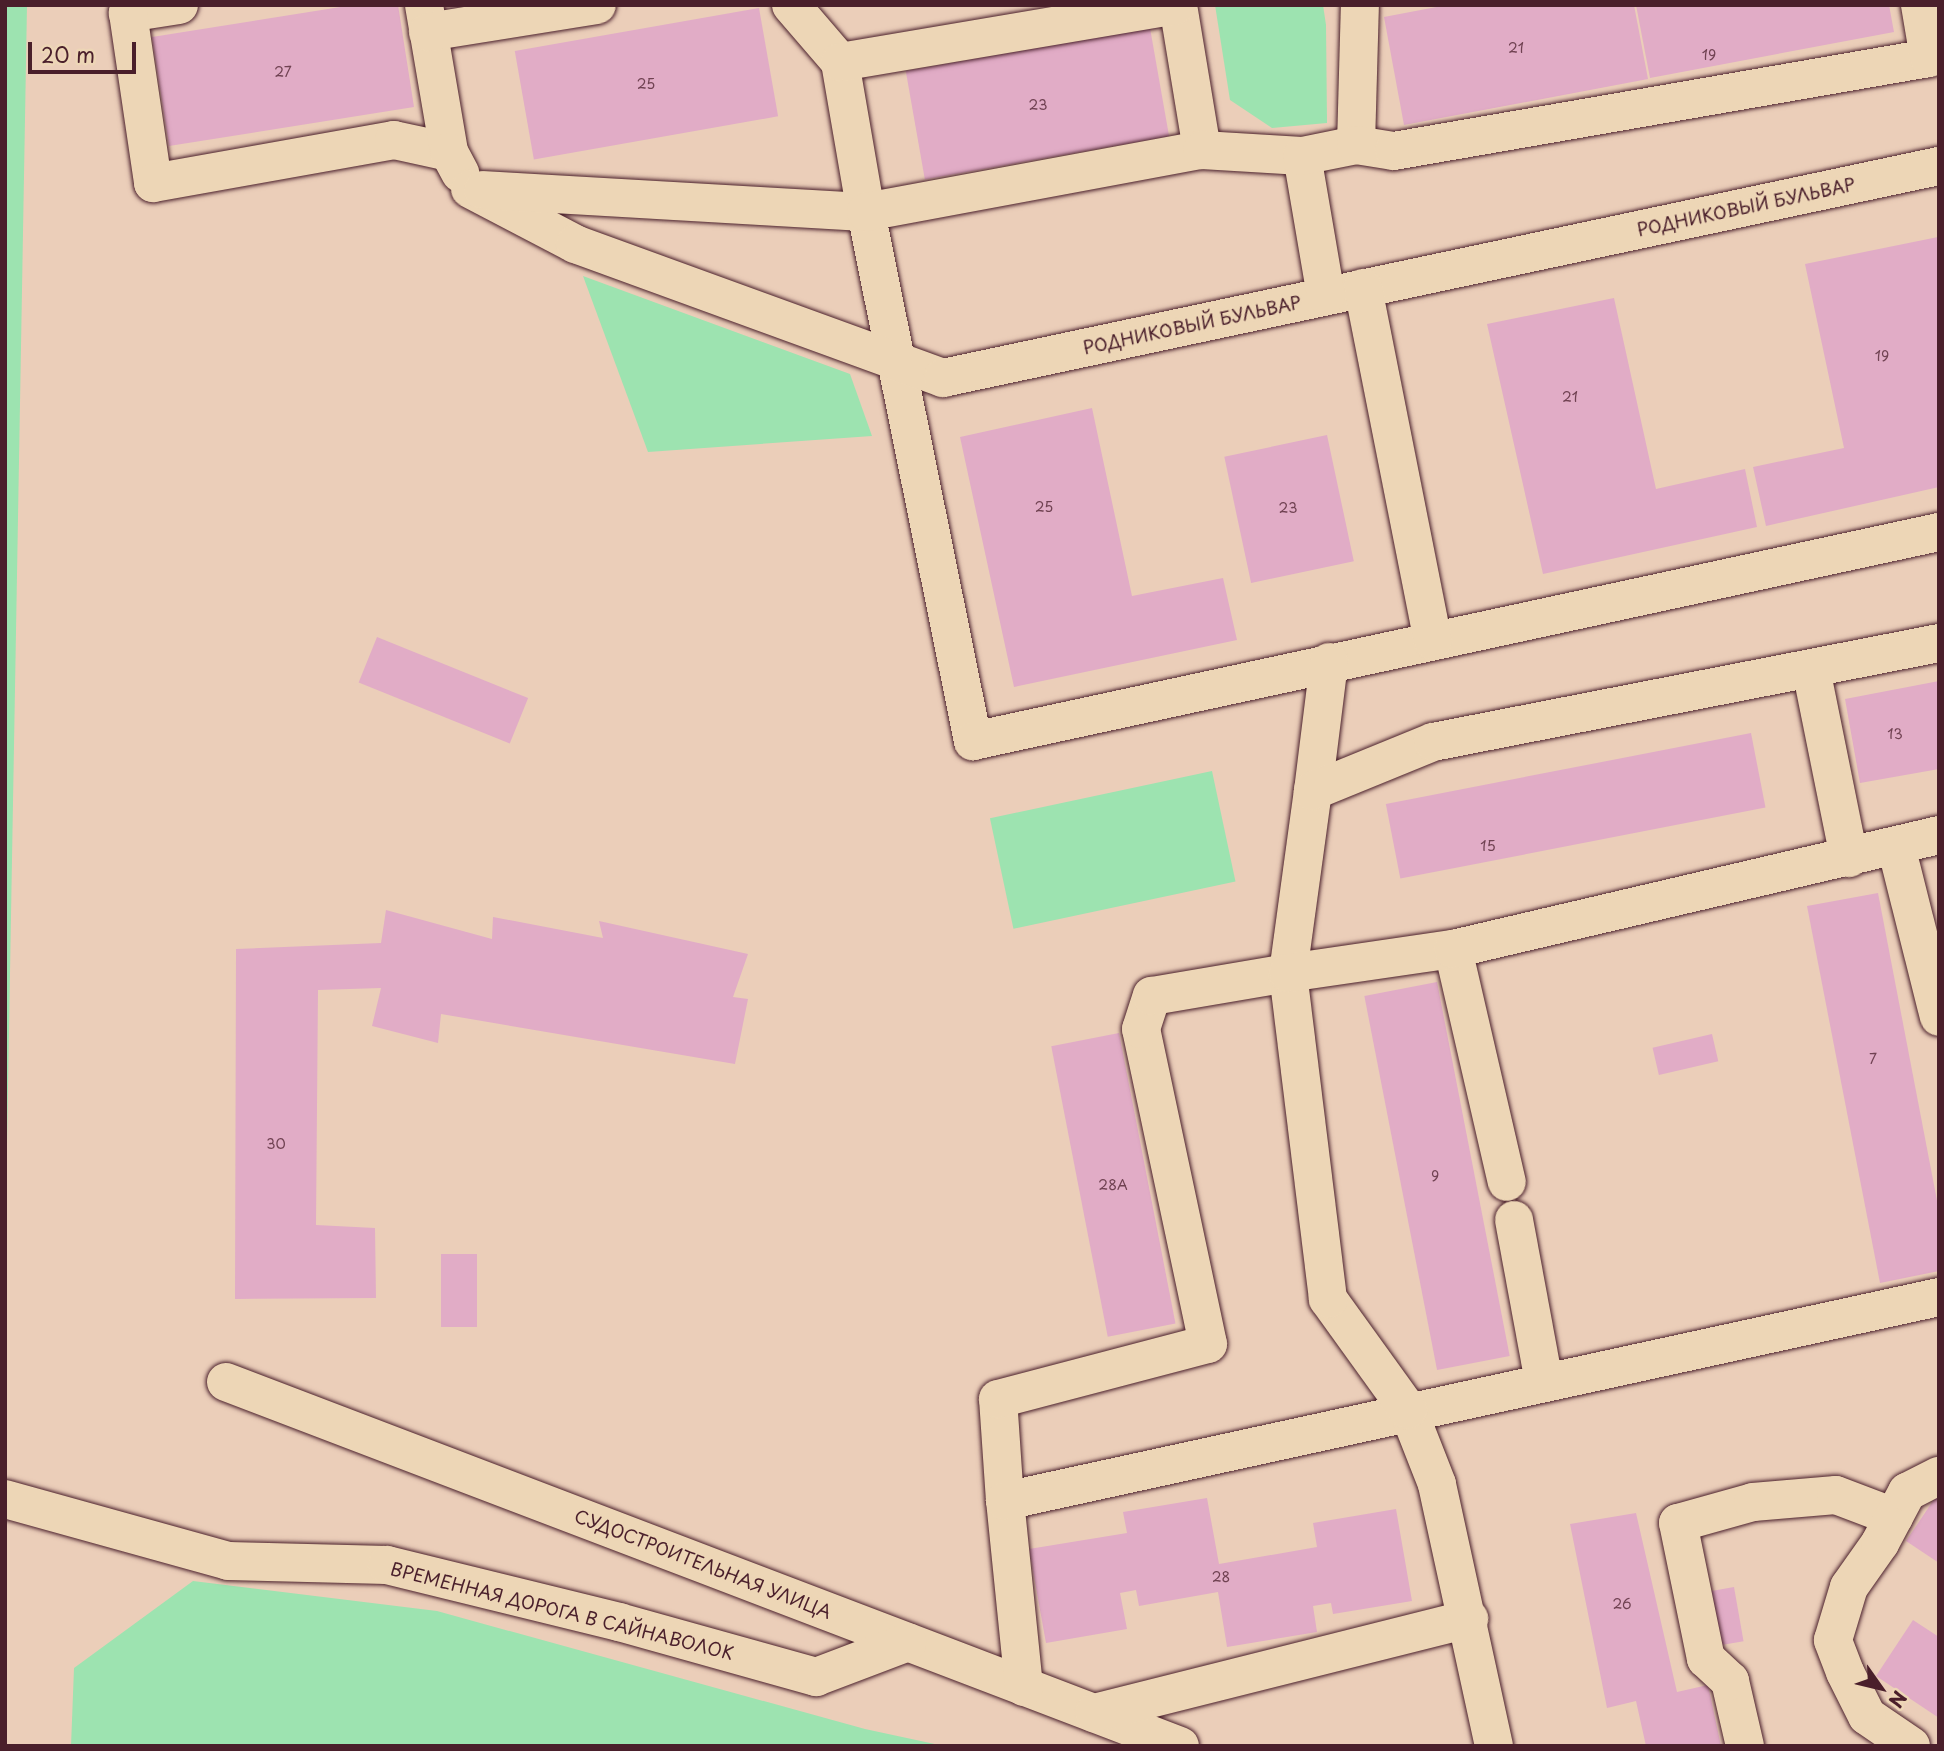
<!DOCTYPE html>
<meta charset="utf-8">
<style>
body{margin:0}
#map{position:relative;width:1944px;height:1751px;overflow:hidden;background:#ebceb9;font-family:"Playpen Sans",sans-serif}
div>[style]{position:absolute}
.green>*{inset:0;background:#9de3b0;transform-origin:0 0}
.building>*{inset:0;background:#e1acc6;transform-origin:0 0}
.roads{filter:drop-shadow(0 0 2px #4a1f2b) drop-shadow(0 0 2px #4a1f2b)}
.minor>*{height:38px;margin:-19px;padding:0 19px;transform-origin:19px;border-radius:19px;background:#edd6b6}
span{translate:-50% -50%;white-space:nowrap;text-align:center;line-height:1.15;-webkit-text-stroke:5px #edd6b6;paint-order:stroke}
.number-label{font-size:14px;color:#704252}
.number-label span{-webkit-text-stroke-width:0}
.street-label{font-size:18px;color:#4a1f2b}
.frame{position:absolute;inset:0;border:7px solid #4a1f2b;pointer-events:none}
.north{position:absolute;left:1846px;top:1653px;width:70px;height:70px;-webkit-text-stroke:5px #edd6b6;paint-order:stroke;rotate:124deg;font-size:19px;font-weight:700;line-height:28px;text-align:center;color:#4a1f2b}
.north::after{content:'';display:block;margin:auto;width:24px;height:32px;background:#4a1f2b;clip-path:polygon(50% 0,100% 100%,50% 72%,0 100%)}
.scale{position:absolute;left:28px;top:42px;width:108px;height:32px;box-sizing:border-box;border:4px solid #4a1f2b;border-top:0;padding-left:9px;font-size:21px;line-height:24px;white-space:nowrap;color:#4a1f2b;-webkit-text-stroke:5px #edd6b6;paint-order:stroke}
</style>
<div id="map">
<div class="green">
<div style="clip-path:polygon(5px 5px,27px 5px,5px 1258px)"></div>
<div style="clip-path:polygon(1215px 5px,1323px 5px,1326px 25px,1327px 123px,1272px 128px,1230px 100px)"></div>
<div style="clip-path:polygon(583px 276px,850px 374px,872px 436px,648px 452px)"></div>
<div style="left:1212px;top:771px;width:113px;height:227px;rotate:78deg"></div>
<div style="clip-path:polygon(193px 1581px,437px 1611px,865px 1729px,944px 1746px,71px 1746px,74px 1668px)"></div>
</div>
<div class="building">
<div style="clip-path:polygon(353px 5px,398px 5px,414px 107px,169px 146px,152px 37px)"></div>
<div style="clip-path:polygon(1447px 5px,1634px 5px,1648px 79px,1404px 125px,1384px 17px)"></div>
<div style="clip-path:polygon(1636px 5px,1889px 5px,1894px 32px,1650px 78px)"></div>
<div style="left:759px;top:8px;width:110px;height:248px;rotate:80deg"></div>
<div style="left:1150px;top:28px;width:110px;height:248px;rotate:80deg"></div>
<div style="clip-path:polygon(1938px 237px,1939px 487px,1766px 526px,1753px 467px,1844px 448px,1805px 264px)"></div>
<div style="clip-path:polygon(1614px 298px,1656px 489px,1745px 469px,1757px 527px,1543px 574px,1487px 324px)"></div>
<div style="clip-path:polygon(1092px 408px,1132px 596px,1223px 578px,1237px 640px,1014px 687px,960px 437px)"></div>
<div style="left:1327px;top:435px;width:129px;height:105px;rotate:78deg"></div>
<div style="left:377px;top:637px;width:163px;height:49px;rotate:22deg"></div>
<div style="clip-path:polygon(1939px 681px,1939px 769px,1860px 783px,1845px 699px)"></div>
<div style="left:1751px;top:733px;width:76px;height:372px;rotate:79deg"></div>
<div style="clip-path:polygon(1878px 893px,1939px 1211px,1939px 1271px,1880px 1283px,1807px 906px)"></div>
<div style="clip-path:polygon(386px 910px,492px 939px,493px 917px,603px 938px,599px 921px,748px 954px,733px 997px,748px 999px,735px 1064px,441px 1014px,438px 1043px,372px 1026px,381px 988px,318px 990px,316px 1225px,375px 1228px,376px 1298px,235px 1299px,236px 949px,381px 943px)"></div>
<div style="left:1437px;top:982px;width:381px;height:74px;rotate:79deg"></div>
<div style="left:1119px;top:1033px;width:296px;height:69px;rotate:79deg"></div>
<div style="left:1712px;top:1034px;width:28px;height:61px;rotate:77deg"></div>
<div style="left:441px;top:1254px;width:36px;height:73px"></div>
<div style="clip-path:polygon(1939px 1492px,1939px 1563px,1906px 1541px)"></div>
<div style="clip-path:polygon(1207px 1498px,1219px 1564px,1317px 1547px,1313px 1523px,1396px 1509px,1412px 1601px,1333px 1614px,1331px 1603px,1313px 1606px,1317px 1632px,1227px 1647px,1218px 1592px,1139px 1606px,1136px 1590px,1120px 1593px,1127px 1629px,1046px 1643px,1029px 1549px,1127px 1533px,1123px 1512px)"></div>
<div style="clip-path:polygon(1636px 1513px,1677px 1692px,1708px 1685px,1721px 1746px,1646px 1746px,1636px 1701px,1607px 1708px,1570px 1524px)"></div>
<div style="left:1734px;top:1587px;width:55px;height:34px;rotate:80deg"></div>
<div style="clip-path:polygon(1913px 1620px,1939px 1637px,1939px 1718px,1876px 1676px)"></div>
</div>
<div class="roads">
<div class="minor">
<div style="left:179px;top:5px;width:52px;rotate:171.1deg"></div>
<div style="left:128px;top:13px;width:172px;rotate:81.6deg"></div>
<div style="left:153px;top:183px;width:245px;rotate:-10.1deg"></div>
<div style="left:394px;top:140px;width:56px;rotate:12.3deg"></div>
<div style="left:424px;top:5px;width:149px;rotate:80.3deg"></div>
<div style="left:449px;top:152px;width:24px;rotate:62deg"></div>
<div style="left:791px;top:5px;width:75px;rotate:49.3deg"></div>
<div style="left:840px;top:62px;width:152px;rotate:80.2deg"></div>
<div style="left:866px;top:212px;width:540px;rotate:78.57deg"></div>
<div style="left:973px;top:741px;width:988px;rotate:-12.21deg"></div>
<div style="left:1178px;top:5px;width:147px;rotate:80.6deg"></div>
<div style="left:428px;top:32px;width:171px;rotate:-9.1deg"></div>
<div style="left:840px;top:62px;width:341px;rotate:-9.6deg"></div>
<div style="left:1356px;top:145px;width:140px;rotate:-88.4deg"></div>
<div style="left:470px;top:189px;width:119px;rotate:27.6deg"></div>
<div style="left:575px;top:244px;width:392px;rotate:20deg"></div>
<div style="left:943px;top:378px;width:1018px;rotate:-12.02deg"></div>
<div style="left:483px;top:190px;width:384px;rotate:3.3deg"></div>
<div style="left:866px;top:212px;width:342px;rotate:-10.5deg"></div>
<div style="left:1202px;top:150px;width:100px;rotate:3.4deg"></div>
<div style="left:1363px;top:288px;width:360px;rotate:78.8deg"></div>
<div style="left:1326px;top:296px;width:142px;rotate:-99.7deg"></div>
<div style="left:1302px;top:156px;width:55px;rotate:-11.5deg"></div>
<div style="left:1356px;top:145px;width:38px;rotate:9deg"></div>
<div style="left:1394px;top:151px;width:543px;rotate:-9.86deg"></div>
<div style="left:1929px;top:58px;width:54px;rotate:-99.6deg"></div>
<div style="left:1811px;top:669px;width:193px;rotate:78.6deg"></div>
<div style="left:1313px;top:791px;width:130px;rotate:-82.9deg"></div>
<div style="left:1896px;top:846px;width:176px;rotate:75.9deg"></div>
<div style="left:1453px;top:949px;width:239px;rotate:77deg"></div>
<div style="left:1514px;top:1220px;width:165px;rotate:79.5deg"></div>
<div style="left:226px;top:1382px;width:1021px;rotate:20.88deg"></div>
<div style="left:5px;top:1499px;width:231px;rotate:15.5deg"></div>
<div style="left:228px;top:1561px;width:159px;rotate:1.4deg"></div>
<div style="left:387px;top:1565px;width:239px;rotate:13.8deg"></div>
<div style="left:619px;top:1622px;width:205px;rotate:15.6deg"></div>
<div style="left:816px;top:1677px;width:98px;rotate:-20.8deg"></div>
<div style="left:1005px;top:1501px;width:102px;rotate:-93.9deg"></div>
<div style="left:998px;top:1399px;width:217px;rotate:-14.7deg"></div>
<div style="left:1208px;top:1344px;width:322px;rotate:-102deg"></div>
<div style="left:1141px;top:1029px;width:35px;rotate:-72deg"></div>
<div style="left:1152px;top:996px;width:138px;rotate:-9.6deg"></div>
<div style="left:1288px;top:973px;width:184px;rotate:-82.2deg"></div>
<div style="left:1313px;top:791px;width:130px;rotate:-22.2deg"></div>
<div style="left:1433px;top:742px;width:516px;rotate:-11.07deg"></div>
<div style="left:1024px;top:1687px;width:187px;rotate:-95.8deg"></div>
<div style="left:1005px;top:1501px;width:956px;rotate:-12.32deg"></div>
<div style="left:1094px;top:1713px;width:387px;rotate:-14.1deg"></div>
<div style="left:1494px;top:1746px;width:268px;rotate:-102.3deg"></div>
<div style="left:1437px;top:1484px;width:79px;rotate:-111.4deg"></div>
<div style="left:1408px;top:1410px;width:137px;rotate:-125.8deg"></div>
<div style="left:1328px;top:1299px;width:328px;rotate:-97deg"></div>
<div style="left:1288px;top:973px;width:167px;rotate:-8.3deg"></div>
<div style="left:1453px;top:949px;width:499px;rotate:-13.2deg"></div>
<div style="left:1745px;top:1746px;width:67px;rotate:-103deg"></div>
<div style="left:1730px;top:1681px;width:33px;rotate:-137deg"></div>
<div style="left:1706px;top:1659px;width:139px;rotate:-101.6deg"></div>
<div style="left:1678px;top:1523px;width:78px;rotate:-15.6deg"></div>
<div style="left:1753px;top:1502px;width:83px;rotate:-4.8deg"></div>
<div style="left:1836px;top:1495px;width:62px;rotate:20.8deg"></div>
<div style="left:1911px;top:1746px;width:53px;rotate:-145.7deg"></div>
<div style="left:1867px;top:1716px;width:49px;rotate:-116.6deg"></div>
<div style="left:1845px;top:1672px;width:34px;rotate:-111deg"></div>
<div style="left:1833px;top:1640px;width:55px;rotate:-73.2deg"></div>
<div style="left:1849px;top:1587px;width:54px;rotate:-54.8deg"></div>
<div style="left:1880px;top:1543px;width:58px;rotate:-62.1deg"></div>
<div style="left:1907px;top:1492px;width:36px;rotate:-27deg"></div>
</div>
</div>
<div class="number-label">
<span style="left:1516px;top:48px">21</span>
<span style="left:1709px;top:55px">19</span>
<span style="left:283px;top:72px">27</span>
<span style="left:646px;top:84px">25</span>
<span style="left:1038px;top:105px">23</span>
<span style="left:1882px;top:356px">19</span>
<span style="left:1570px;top:397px">21</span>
<span style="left:1044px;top:507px">25</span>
<span style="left:1288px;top:508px">23</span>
<span style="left:1895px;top:734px">13</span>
<span style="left:1488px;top:846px">15</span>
<span style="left:1873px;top:1059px">7</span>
<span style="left:276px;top:1144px">30</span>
<span style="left:1435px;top:1176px">9</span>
<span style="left:1113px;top:1185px">28А</span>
<span style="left:1221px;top:1577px">28</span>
<span style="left:1622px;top:1604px">26</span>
</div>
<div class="street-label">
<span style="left:1746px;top:207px;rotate:-12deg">РОДНИКОВЫЙ БУЛЬВАР</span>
<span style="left:1192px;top:325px;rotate:-12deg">РОДНИКОВЫЙ БУЛЬВАР</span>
<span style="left:703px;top:1564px;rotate:21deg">СУДОСТРОИТЕЛЬНАЯ УЛИЦА</span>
<span style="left:562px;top:1611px;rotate:14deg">ВРЕМЕННАЯ ДОРОГА В САЙНАВОЛОК</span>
</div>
<div class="frame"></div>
<div class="north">N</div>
<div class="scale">20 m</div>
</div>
